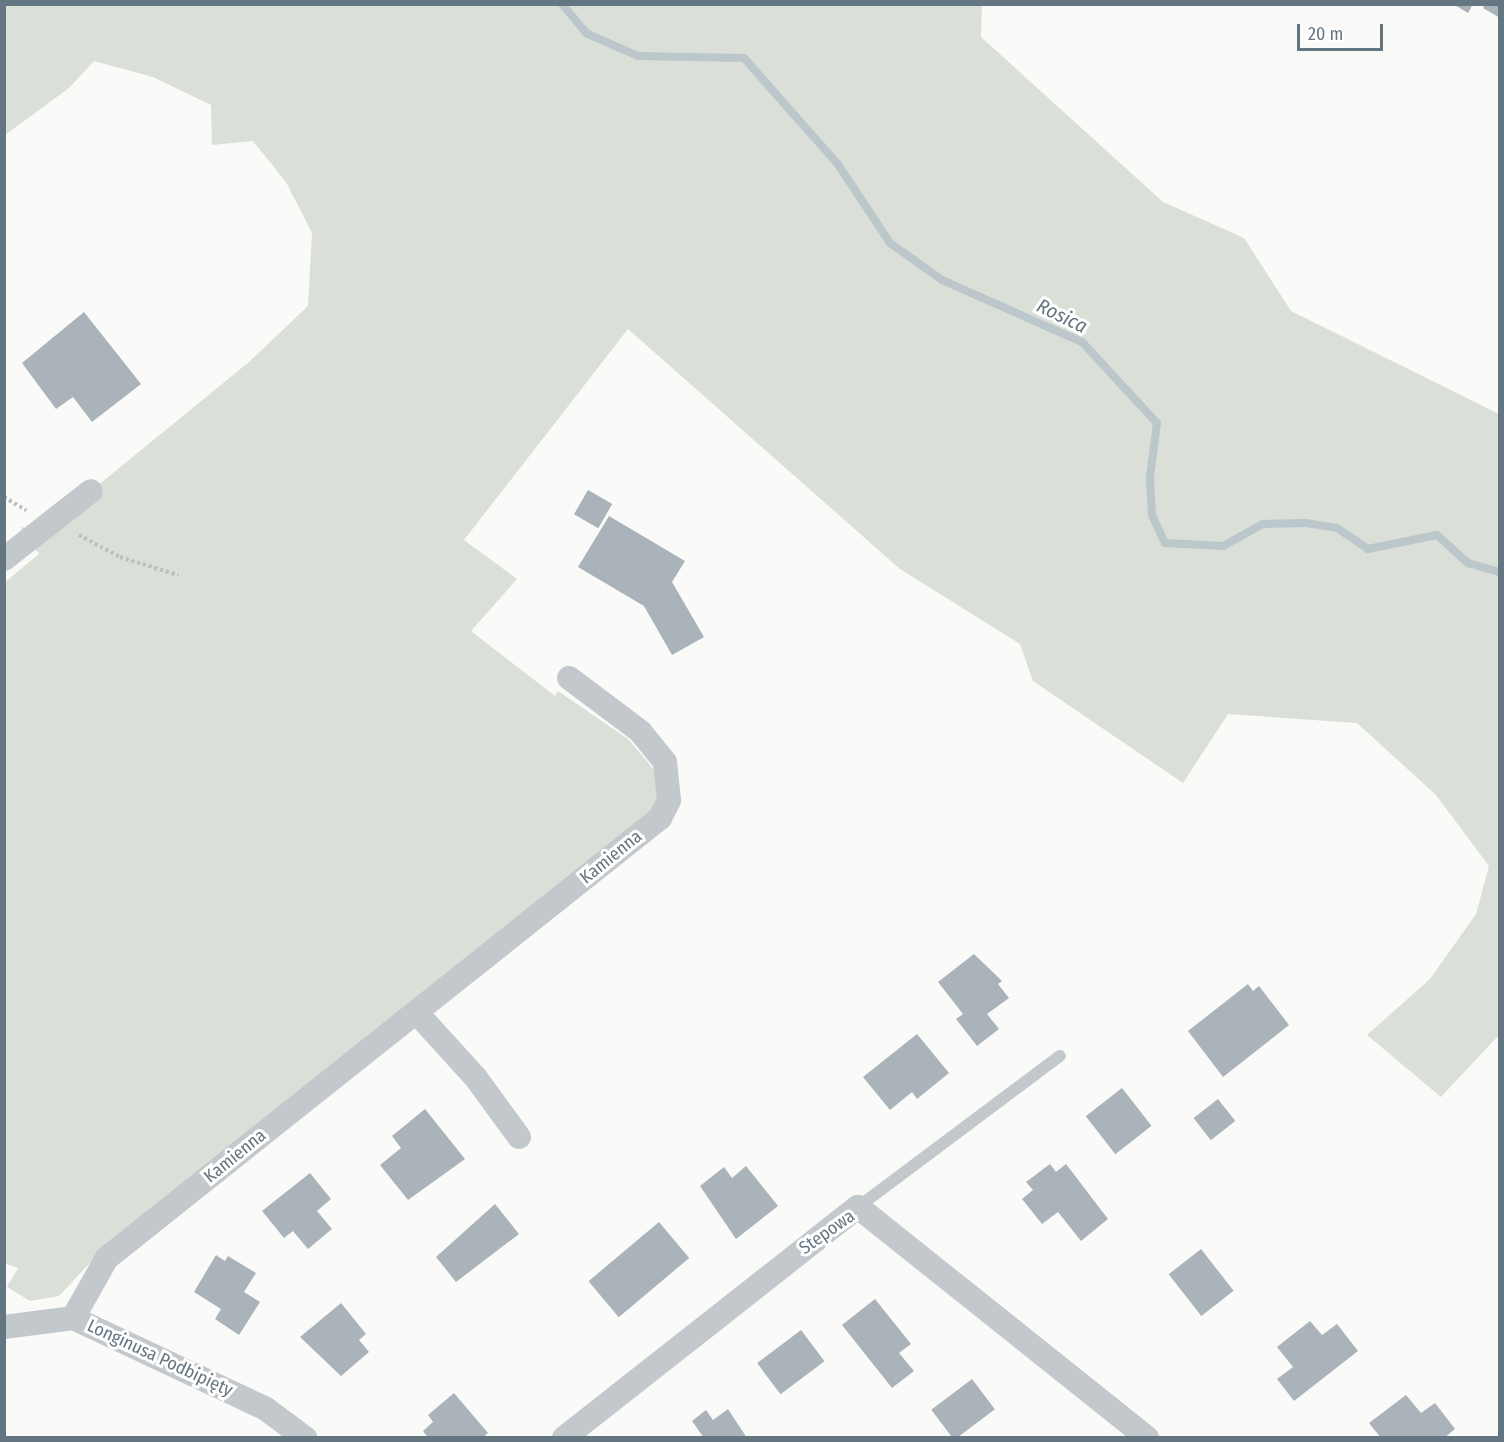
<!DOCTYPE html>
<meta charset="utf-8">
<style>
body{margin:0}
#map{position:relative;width:1504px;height:1442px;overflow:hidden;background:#fafaf8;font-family:"Fira Sans Condensed",sans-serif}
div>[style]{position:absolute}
.green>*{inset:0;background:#dadfd7}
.stream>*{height:8px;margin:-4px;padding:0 4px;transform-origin:4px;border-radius:4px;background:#bbc7cb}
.building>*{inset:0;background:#aab3b9;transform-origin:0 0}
.path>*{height:4px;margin-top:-2px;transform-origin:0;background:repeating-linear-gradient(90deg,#bbbfc2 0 3px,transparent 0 6px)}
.service>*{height:12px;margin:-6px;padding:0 6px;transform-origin:6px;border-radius:6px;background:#c3c8cc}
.minor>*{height:24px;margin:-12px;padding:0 12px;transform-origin:12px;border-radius:12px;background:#c3c8cc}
span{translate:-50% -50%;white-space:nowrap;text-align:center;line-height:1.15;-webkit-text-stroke:6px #fff;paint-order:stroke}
.street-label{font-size:18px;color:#657683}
.water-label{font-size:20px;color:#60757c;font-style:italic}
.frame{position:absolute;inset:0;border:6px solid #657683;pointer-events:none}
.scale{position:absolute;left:1297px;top:24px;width:86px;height:27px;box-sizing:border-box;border:3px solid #657683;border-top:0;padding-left:8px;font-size:18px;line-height:21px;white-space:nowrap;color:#657683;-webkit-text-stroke:4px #fff;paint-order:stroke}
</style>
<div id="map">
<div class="green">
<div style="clip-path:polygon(5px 5px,982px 5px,981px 37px,1163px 202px,1244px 238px,1291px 311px,1499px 414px,1499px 1035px,1441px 1097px,1367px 1035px,1430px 979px,1476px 914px,1489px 866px,1436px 795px,1357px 723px,1228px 714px,1183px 783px,1033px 681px,1020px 644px,900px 569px,628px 329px,464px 540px,517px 579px,471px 631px,555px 696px,558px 691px,628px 739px,656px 772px,658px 804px,647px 820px,100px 1252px,59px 1296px,30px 1301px,7px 1287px,18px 1268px,4px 1263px,4px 583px,39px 554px,20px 527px,42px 531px,249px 362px,308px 306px,312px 233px,286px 182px,253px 141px,212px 145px,211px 105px,153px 77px,94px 61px,69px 88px,5px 135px)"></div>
</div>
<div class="stream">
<div style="left:562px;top:4px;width:38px;rotate:50deg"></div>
<div style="left:586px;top:33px;width:57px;rotate:23.9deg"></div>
<div style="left:638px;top:56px;width:106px;rotate:1.1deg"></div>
<div style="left:744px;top:58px;width:140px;rotate:48.5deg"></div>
<div style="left:837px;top:163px;width:96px;rotate:56.5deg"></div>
<div style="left:890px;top:243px;width:64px;rotate:35.4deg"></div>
<div style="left:942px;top:280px;width:153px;rotate:23.9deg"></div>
<div style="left:1082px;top:342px;width:110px;rotate:47.2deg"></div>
<div style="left:1157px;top:423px;width:54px;rotate:97.4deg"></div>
<div style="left:1150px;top:477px;width:38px;rotate:87deg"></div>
<div style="left:1152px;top:515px;width:31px;rotate:65deg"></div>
<div style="left:1165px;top:543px;width:58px;rotate:3deg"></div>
<div style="left:1223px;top:546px;width:46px;rotate:-28.8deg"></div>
<div style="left:1263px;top:524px;width:43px;rotate:-1.3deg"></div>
<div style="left:1306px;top:523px;width:31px;rotate:9deg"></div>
<div style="left:1337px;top:528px;width:37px;rotate:34deg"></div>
<div style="left:1368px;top:549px;width:70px;rotate:-11.5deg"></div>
<div style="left:1437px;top:535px;width:42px;rotate:42.1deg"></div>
<div style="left:1468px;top:563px;width:33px;rotate:16deg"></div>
</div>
<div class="building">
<div style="clip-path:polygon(1453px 4px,1473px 4px,1468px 13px)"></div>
<div style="clip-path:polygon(1485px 4px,1500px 4px,1500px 18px,1483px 8px)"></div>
<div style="clip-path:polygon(84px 312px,141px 384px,92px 422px,73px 397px,56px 409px,22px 363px)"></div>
<div style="left:588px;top:490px;width:28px;height:28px;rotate:30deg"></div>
<div style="clip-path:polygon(609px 516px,685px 561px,672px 582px,704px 637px,672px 655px,644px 606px,578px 567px)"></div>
<div style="clip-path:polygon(974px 954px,1002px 981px,998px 984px,1009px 998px,987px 1014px,999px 1029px,977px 1046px,956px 1019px,963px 1014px,938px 982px)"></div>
<div style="clip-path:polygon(1248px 984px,1253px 991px,1259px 986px,1289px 1025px,1223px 1077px,1188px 1031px)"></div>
<div style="clip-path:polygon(917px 1034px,949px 1073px,917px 1099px,912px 1092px,890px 1110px,863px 1077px)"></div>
<div style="left:1122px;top:1088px;width:48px;height:46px;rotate:52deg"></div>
<div style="left:1218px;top:1099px;width:28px;height:31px;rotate:52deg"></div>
<div style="clip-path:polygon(425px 1109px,465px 1159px,408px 1200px,380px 1165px,401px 1148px,392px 1136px)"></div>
<div style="clip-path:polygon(1050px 1164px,1056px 1172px,1066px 1164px,1108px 1219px,1081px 1241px,1058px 1212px,1042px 1224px,1022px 1199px,1033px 1190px,1026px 1182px)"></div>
<div style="clip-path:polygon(746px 1166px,778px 1206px,736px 1239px,700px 1186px,724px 1167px,732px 1178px)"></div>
<div style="clip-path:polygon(310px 1173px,331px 1199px,317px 1211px,332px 1229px,308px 1249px,293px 1231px,284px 1238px,262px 1211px)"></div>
<div style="clip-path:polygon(495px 1204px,519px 1234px,456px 1282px,436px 1257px)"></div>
<div style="left:659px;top:1222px;width:47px;height:92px;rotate:50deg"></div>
<div style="left:1201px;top:1249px;width:53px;height:41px;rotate:52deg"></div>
<div style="clip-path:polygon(216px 1255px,225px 1261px,228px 1256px,256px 1273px,244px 1292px,260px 1302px,239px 1335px,215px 1319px,221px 1309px,194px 1292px)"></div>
<div style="clip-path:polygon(875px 1299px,911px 1344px,899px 1353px,914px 1371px,892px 1388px,842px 1325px)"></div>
<div style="clip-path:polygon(341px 1303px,366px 1334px,359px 1340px,369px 1352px,341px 1376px,300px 1337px)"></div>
<div style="clip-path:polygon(1310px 1321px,1322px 1335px,1337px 1324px,1358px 1351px,1294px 1401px,1277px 1379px,1293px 1367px,1277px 1347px)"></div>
<div style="left:801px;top:1330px;width:39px;height:55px;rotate:53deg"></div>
<div style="left:972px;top:1379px;width:38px;height:51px;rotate:53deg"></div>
<div style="clip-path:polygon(454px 1393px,488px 1433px,482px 1438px,428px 1438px,423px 1431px,433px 1422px,428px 1415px)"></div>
<div style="clip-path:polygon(1406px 1395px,1421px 1413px,1435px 1403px,1455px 1429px,1444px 1438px,1381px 1438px,1369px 1423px)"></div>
<div style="clip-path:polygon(728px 1409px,747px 1438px,704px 1438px,692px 1421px,706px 1410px,713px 1420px)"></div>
</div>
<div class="path">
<div style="left:4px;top:497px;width:26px;rotate:31deg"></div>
<div style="left:79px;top:535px;width:47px;rotate:28.2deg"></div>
<div style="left:120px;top:557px;width:61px;rotate:17.2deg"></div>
</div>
<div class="service">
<div style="left:858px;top:1207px;width:252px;rotate:-36.8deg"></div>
</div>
<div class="minor">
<div style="left:4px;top:559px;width:110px;rotate:-38deg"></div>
<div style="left:416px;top:1012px;width:89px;rotate:47.7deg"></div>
<div style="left:476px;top:1078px;width:73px;rotate:53.9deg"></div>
<div style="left:73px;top:1318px;width:69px;rotate:-60.5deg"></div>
<div style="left:107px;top:1258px;width:707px;rotate:-38.51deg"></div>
<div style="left:660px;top:818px;width:20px;rotate:-63deg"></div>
<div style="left:669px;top:800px;width:38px;rotate:-96deg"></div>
<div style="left:665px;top:762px;width:38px;rotate:-129deg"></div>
<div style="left:641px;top:732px;width:90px;rotate:-143.1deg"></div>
<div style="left:4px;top:1327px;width:70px;rotate:-7.4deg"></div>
<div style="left:73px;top:1318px;width:213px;rotate:25.2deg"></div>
<div style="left:266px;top:1409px;width:49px;rotate:36.6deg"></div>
<div style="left:564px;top:1438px;width:374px;rotate:-38.2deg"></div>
<div style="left:858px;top:1207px;width:370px;rotate:38.6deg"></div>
</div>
<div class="street-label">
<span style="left:611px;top:857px;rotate:-39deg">Kamienna</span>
<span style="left:235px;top:1156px;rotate:-39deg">Kamienna</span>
<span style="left:827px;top:1232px;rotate:-35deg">Stepowa</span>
<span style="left:160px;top:1358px;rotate:25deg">Longinusa Podbipięty</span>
</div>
<div class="water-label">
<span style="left:1062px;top:316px;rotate:26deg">Rosica</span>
</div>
<div class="frame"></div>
<div class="scale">20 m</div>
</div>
